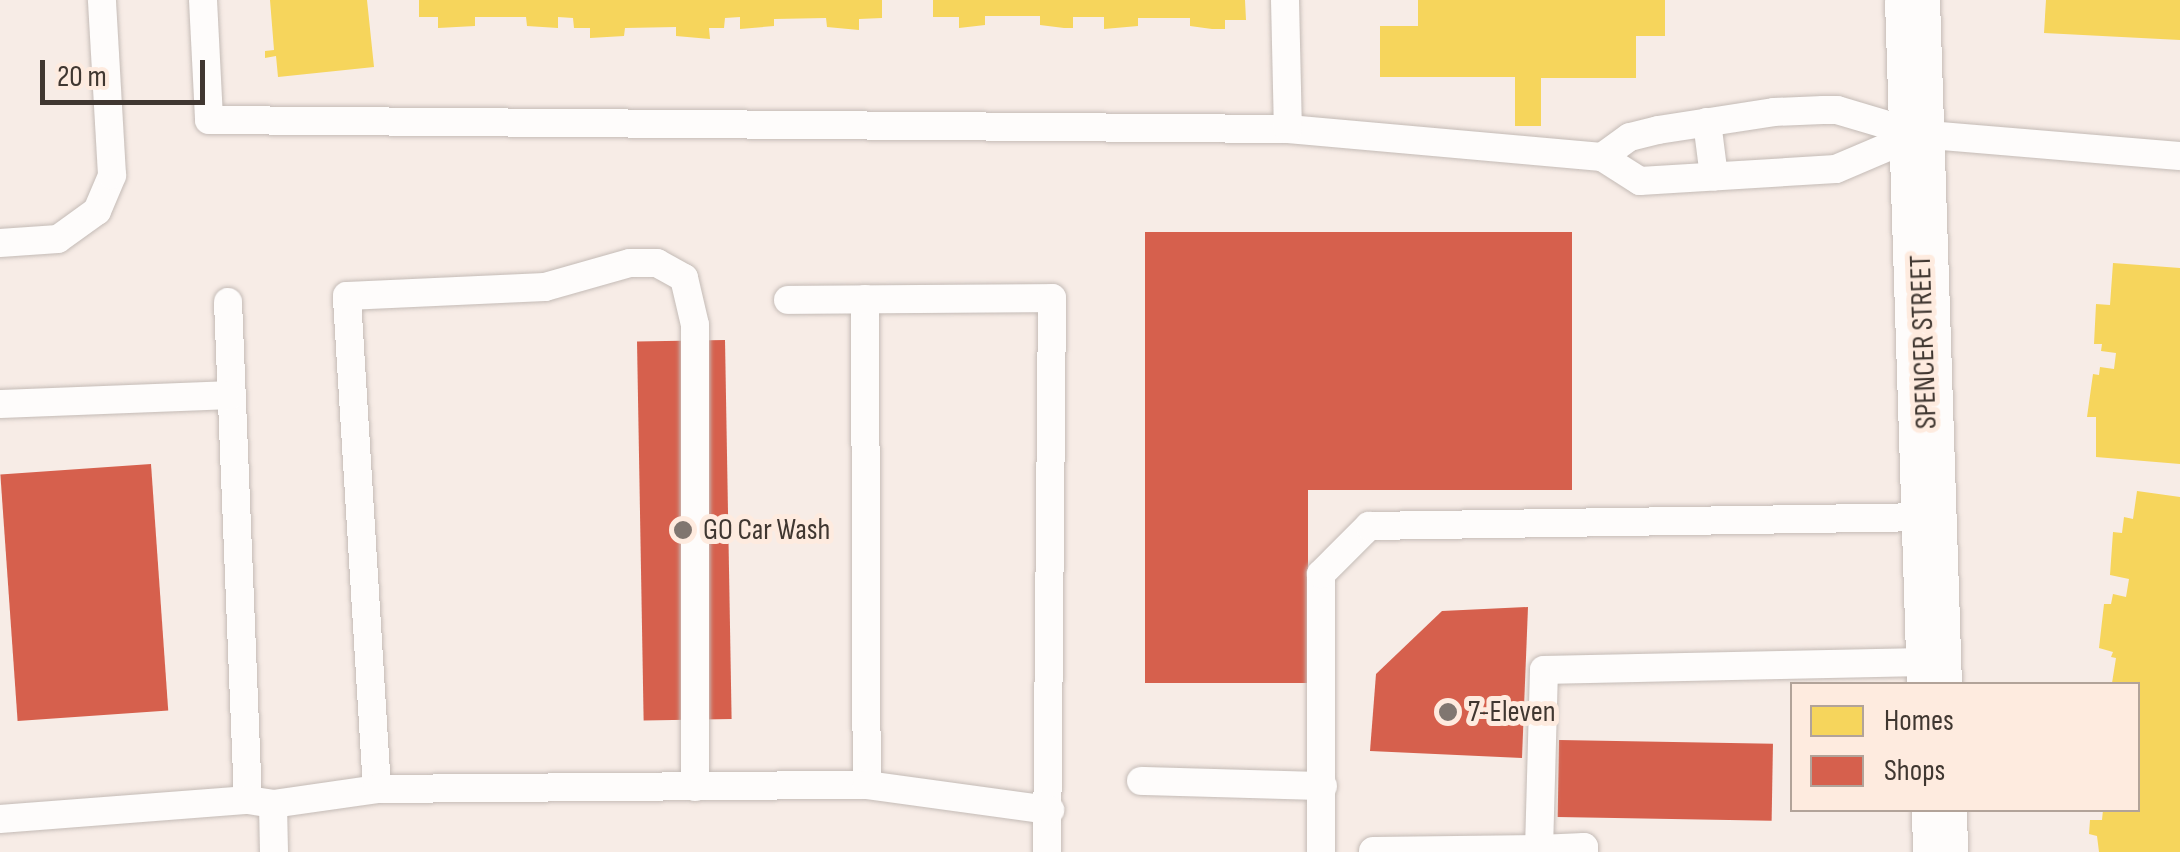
<!DOCTYPE html>
<style>
body{margin:0}
#map{position:relative;width:2180px;height:852px;overflow:hidden;background:#f7ece6;font-family:"Sofia Sans Condensed",sans-serif}
div>[style]{position:absolute}
.homes>*{inset:0;background:#f6d55c}
.shops>*{inset:0;background:#d6604d;transform-origin:0 0}
.roads{filter:drop-shadow(0 0 2px #c4bbb6) drop-shadow(0 0 2px #c4bbb6)}
.lane>*{height:28px;margin:-14px;padding:0 14px;transform-origin:14px;border-radius:14px;background:#fefcfb}
.secondary>*{height:55px;margin:-27.5px;padding:0 27.5px;transform-origin:27.5px;border-radius:27.5px;background:#fefcfb}
.dots>*{width:28px;height:28px;translate:-50% -50%;box-sizing:border-box;border:5px solid #feebdf;border-radius:50%}
span{translate:-50% -50%;white-space:nowrap;text-align:center;line-height:1.15;-webkit-text-stroke:10px #feebdf;paint-order:stroke}
.street-label{font-size:30px;color:#403731}
.poi-label{font-size:30px;color:#403731}
.left{translate:0 -50%;text-align:left}
.legend{position:absolute;left:1790px;top:682px;width:350px;height:130px;box-sizing:border-box;background:#feebdf;border:2px solid #b2a399;margin:0;padding:12px 18px;list-style:none;font-size:30px;color:#403731}
.legend li{display:flex;align-items:center;gap:20px;height:50px}
.legend b{width:50px;border:2px solid #b2a399}
.scale{position:absolute;left:40px;top:60px;width:165px;height:45px;box-sizing:border-box;border:5px solid #403731;border-top:0;padding-left:12px;font-size:30px;line-height:35px;white-space:nowrap;color:#403731;-webkit-text-stroke:8px #feebdf;paint-order:stroke}
</style>
<div id="map">
<div class="homes">
<div style="clip-path:polygon(270px 0,367px 0,374px 67px,278px 77px,276px 56px,265px 58px,265px 51px,274px 50px)"></div>
<div style="clip-path:polygon(419px 0,882px 0,882px 18px,859px 19px,859px 30px,827px 27px,826px 18px,774px 19px,774px 26px,740px 29px,740px 17px,725px 18px,724px 28px,709px 28px,710px 39px,676px 36px,676px 27px,625px 28px,624px 36px,590px 38px,590px 28px,574px 28px,573px 18px,558px 17px,558px 28px,527px 26px,526px 17px,475px 17px,475px 26px,438px 28px,438px 17px,419px 17px)"></div>
<div style="clip-path:polygon(933px 0,1245px 0,1246px 20px,1225px 20px,1225px 29px,1212px 29px,1190px 26px,1190px 18px,1138px 18px,1138px 26px,1104px 29px,1104px 17px,1073px 17px,1073px 28px,1064px 28px,1040px 25px,1040px 16px,985px 16px,985px 25px,959px 28px,959px 17px,933px 17px)"></div>
<div style="clip-path:polygon(1418px 0,1665px 0,1665px 36px,1636px 36px,1636px 78px,1541px 78px,1541px 126px,1515px 126px,1515px 77px,1380px 77px,1380px 26px,1418px 26px)"></div>
<div style="clip-path:polygon(2046px 0,2180px 0,2180px 40px,2044px 33px)"></div>
<div style="clip-path:polygon(2113px 263px,2180px 268px,2180px 464px,2096px 457px,2096px 417px,2087px 417px,2093px 374px,2099px 375px,2100px 367px,2114px 369px,2116px 353px,2101px 351px,2102px 344px,2094px 344px,2096px 304px,2110px 305px)"></div>
<div style="clip-path:polygon(2137px 491px,2180px 497px,2180px 852px,2099px 852px,2097px 836px,2089px 834px,2090px 820px,2102px 820px,2103px 810px,2138px 810px,2138px 684px,2112px 683px,2116px 658px,2111px 657px,2113px 652px,2099px 648px,2104px 604px,2111px 604px,2113px 594px,2126px 597px,2129px 579px,2110px 575px,2113px 532px,2122px 533px,2124px 517px,2133px 519px)"></div>
</div>
<div class="shops">
<div style="clip-path:polygon(1145px 232px,1572px 232px,1572px 490px,1308px 490px,1308px 683px,1145px 683px)"></div>
<div style="left:725px;top:340px;width:379px;height:88px;rotate:89deg"></div>
<div style="left:151px;top:464px;width:247px;height:151px;rotate:86deg"></div>
<div style="clip-path:polygon(1528px 607px,1522px 758px,1370px 751px,1376px 674px,1442px 611px)"></div>
<div style="left:1559px;top:740px;width:214px;height:77px;rotate:1deg"></div>
</div>
<div class="roads">
<div class="lane">
<div style="left:203px;top:0;width:120px;rotate:87.1deg"></div>
<div style="left:209px;top:120px;width:1079px;rotate:0.48deg"></div>
<div style="left:1288px;top:129px;width:315px;rotate:5.1deg"></div>
<div style="left:1602px;top:157px;width:45px;rotate:32.3deg"></div>
<div style="left:1640px;top:181px;width:196px;rotate:-3.5deg"></div>
<div style="left:1836px;top:169px;width:89px;rotate:-23.1deg"></div>
<div style="left:1285px;top:0;width:129px;rotate:88.7deg"></div>
<div style="left:1707px;top:122px;width:55px;rotate:82.7deg"></div>
<div style="left:1602px;top:157px;width:34px;rotate:-36deg"></div>
<div style="left:1630px;top:137px;width:29px;rotate:-14deg"></div>
<div style="left:1658px;top:130px;width:117px;rotate:-8.8deg"></div>
<div style="left:1774px;top:112px;width:49px;rotate:-2.3deg"></div>
<div style="left:1823px;top:110px;width:14px"></div>
<div style="left:1837px;top:110px;width:84px;rotate:16.5deg"></div>
<div style="left:1918px;top:134px;width:263px;rotate:4.8deg"></div>
<div style="left:0;top:243px;width:58px;rotate:-3.9deg"></div>
<div style="left:58px;top:239px;width:48px;rotate:-35.7deg"></div>
<div style="left:97px;top:211px;width:39px;rotate:-67deg"></div>
<div style="left:112px;top:175px;width:175px;rotate:-93.3deg"></div>
<div style="left:865px;top:299px;width:486px;rotate:89.8deg"></div>
<div style="left:788px;top:300px;width:264px;rotate:-0.4deg"></div>
<div style="left:1052px;top:298px;width:554px;rotate:90.52deg"></div>
<div style="left:228px;top:302px;width:498px;rotate:87.7deg"></div>
<div style="left:0;top:404px;width:231px;rotate:-2.2deg"></div>
<div style="left:1141px;top:781px;width:182px;rotate:1.6deg"></div>
<div style="left:377px;top:789px;width:494px;rotate:-93.5deg"></div>
<div style="left:347px;top:296px;width:198px;rotate:-2.6deg"></div>
<div style="left:545px;top:287px;width:88px;rotate:-15.8deg"></div>
<div style="left:630px;top:263px;width:27px"></div>
<div style="left:657px;top:263px;width:31px;rotate:29deg"></div>
<div style="left:684px;top:278px;width:48px;rotate:76.8deg"></div>
<div style="left:695px;top:325px;width:462px;rotate:90deg"></div>
<div style="left:273px;top:804px;width:48px;rotate:88.8deg"></div>
<div style="left:0;top:819px;width:249px;rotate:-4.4deg"></div>
<div style="left:248px;top:800px;width:25px;rotate:9deg"></div>
<div style="left:273px;top:804px;width:105px;rotate:-8.2deg"></div>
<div style="left:377px;top:789px;width:490px;rotate:-0.5deg"></div>
<div style="left:867px;top:785px;width:185px;rotate:7.8deg"></div>
<div style="left:1539px;top:849px;width:45px;rotate:-2.5deg"></div>
<div style="left:1584px;top:847px;width:5px;rotate:90deg"></div>
<div style="left:1373px;top:851px;width:166px;rotate:-0.7deg"></div>
<div style="left:1539px;top:849px;width:179px;rotate:-88.4deg"></div>
<div style="left:1544px;top:670px;width:390px;rotate:-1.2deg"></div>
<div style="left:1321px;top:852px;width:278px;rotate:-90deg"></div>
<div style="left:1321px;top:574px;width:68px;rotate:-45deg"></div>
<div style="left:1369px;top:526px;width:560px;rotate:-0.92deg"></div>
</div>
<div class="secondary">
<div style="left:1912px;top:0;width:684px;rotate:88.16deg"></div>
<div style="left:1939px;top:810px;width:42px;rotate:88.6deg"></div>
</div>
</div>
<div class="dots">
<div style="left:683px;top:530px;background:#807670"></div>
<div style="left:1448px;top:712px;background:#807670"></div>
</div>
<div class="street-label">
<span style="left:1924px;top:342px;rotate:-92deg">SPENCER STREET</span>
</div>
<div class="poi-label">
<span class="left" style="left:703px;top:530px">GO Car Wash</span>
<span class="left" style="left:1468px;top:712px">7-Eleven</span>
</div>
<ul class="legend">
<li><b style="height:28px;background:#f6d55c"></b>Homes</li>
<li><b style="height:28px;background:#d6604d"></b>Shops</li>
</ul>
<div class="scale">20 m</div>
</div>
